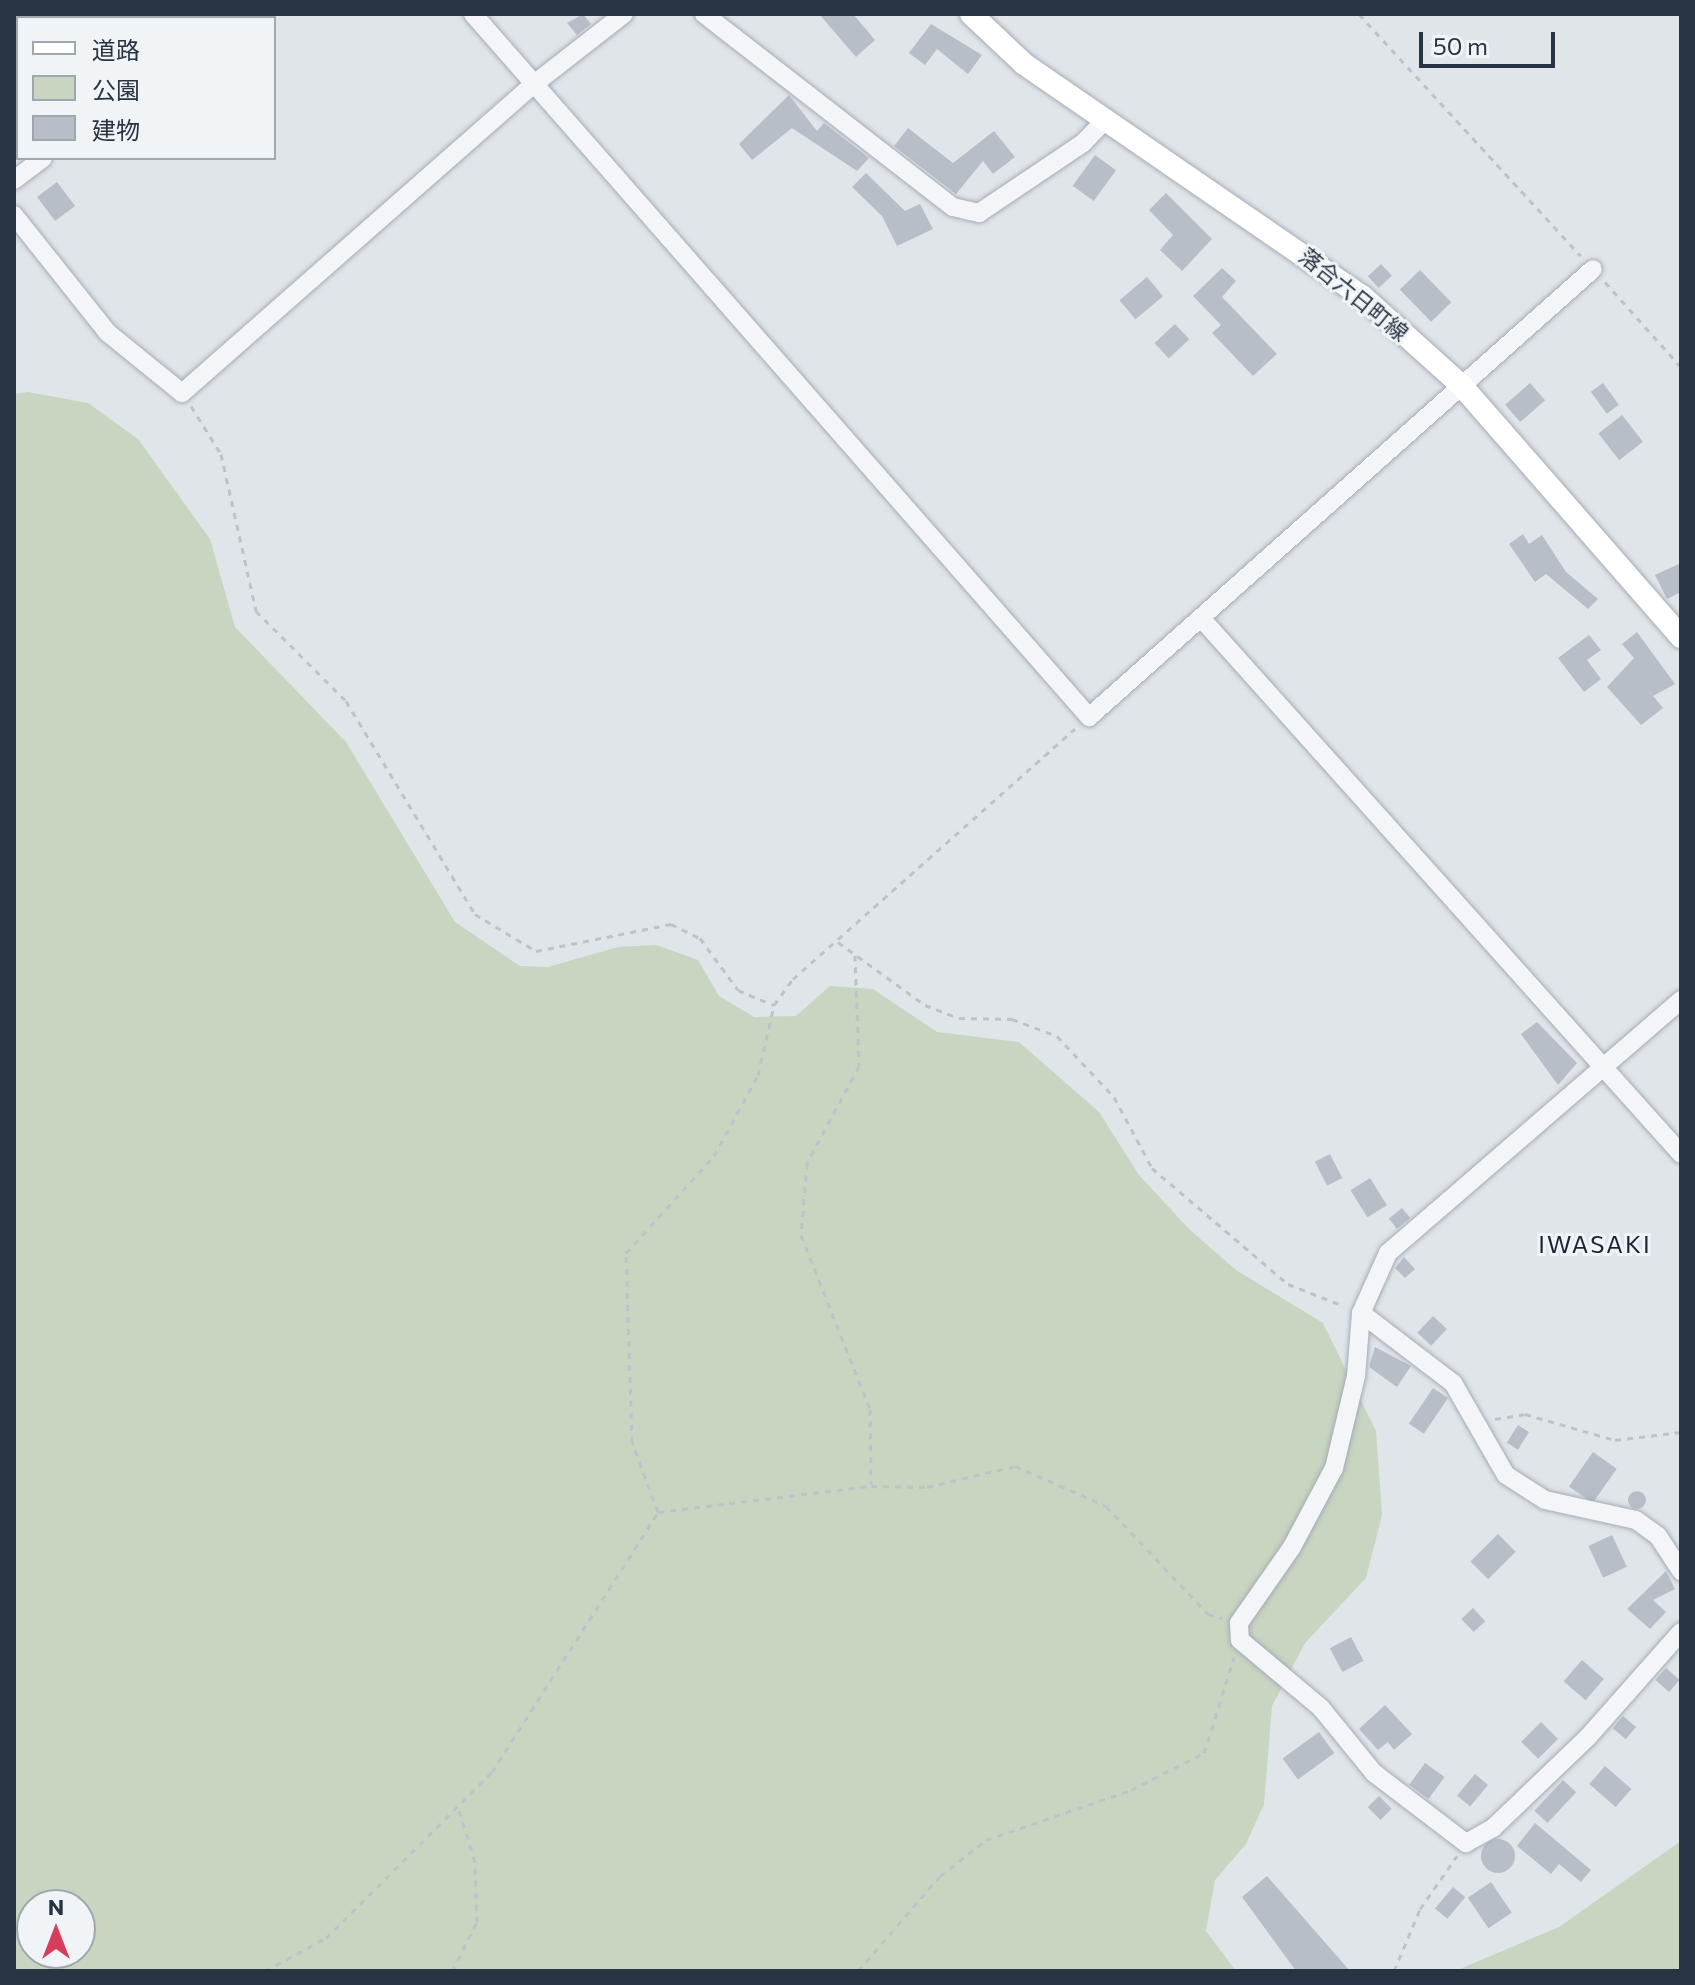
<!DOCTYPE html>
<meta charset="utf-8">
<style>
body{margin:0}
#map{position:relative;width:1695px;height:1985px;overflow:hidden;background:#e0e5ea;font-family:Commissioner,"Noto Sans JP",sans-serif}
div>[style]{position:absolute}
.green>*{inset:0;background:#c7d5c1}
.building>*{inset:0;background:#b7bec8;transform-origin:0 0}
.round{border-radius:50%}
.path>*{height:3px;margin-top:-1.5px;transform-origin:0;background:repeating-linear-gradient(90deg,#bec3c9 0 6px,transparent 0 12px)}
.roads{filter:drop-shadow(0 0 2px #a5acb5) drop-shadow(0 0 2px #a5acb5)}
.minor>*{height:18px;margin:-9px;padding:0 9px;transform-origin:9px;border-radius:9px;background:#f3f5f8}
.major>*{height:22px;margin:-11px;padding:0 11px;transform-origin:11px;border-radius:11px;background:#fff}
span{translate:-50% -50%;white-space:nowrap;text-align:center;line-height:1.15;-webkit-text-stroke:6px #f0f4f7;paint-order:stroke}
.street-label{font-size:22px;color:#283343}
.neighbourhood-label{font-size:24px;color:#1a2434;letter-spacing:2px}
.frame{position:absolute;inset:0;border:16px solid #283343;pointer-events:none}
.legend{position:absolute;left:16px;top:16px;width:260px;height:144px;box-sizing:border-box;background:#f0f4f7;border:2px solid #a0a7af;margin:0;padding:10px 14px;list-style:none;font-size:24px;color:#283343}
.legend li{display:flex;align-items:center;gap:16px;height:40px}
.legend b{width:40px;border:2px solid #a0a7af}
.north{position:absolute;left:16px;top:1889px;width:80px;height:80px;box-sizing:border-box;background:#f0f4f7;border:2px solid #a0a7af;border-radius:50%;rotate:0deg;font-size:22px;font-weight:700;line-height:32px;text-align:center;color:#283343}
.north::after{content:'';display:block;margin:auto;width:28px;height:36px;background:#d73e5e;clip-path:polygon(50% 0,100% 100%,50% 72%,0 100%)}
.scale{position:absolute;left:1419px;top:32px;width:136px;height:36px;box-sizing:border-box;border:4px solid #283343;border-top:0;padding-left:10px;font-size:24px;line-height:28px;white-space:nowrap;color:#283343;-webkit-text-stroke:6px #f0f4f7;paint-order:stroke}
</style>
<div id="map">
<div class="green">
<div style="clip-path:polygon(evenodd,28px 392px,88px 403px,138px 439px,210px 539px,235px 627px,346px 742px,455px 922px,520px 966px,548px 967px,618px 947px,656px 945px,698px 960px,719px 996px,754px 1017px,796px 1016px,830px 986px,873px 989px,937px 1032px,1019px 1042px,1099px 1112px,1139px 1175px,1190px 1230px,1236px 1270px,1323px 1323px,1376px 1431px,1382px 1515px,1366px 1578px,1305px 1643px,1272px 1706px,1264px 1804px,1246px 1844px,1215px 1880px,1206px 1931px,1236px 1971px,14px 1971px,14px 394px,28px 392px,32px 1905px,80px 1905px,80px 1953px,32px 1953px,32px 1905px)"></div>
<div style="clip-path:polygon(1681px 1841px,1681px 1971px,1455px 1971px,1559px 1927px)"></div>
</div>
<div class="building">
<div style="clip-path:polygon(583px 14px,591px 24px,577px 35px,567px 23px)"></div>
<div style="clip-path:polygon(819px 14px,853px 14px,875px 40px,856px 57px)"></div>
<div style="clip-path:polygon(931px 24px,982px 55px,968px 74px,937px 49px,925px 65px,909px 53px)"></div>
<div style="clip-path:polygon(789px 95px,817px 131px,824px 123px,869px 158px,857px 171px,792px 128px,752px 160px,739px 144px)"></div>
<div style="clip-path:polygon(908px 128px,953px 163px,994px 131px,1015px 157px,993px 174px,983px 161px,956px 194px,894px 146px)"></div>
<div style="left:1095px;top:155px;width:26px;height:38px;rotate:36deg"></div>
<div style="clip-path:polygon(866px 173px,905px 211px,920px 204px,933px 229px,897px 246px,882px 216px,852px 187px)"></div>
<div style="left:57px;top:182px;width:30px;height:25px;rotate:53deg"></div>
<div style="clip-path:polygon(1166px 193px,1212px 239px,1182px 271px,1160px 250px,1173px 235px,1149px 210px)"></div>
<div style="left:1381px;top:264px;width:16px;height:18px;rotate:47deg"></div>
<div style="clip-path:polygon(1222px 268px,1236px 281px,1222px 297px,1277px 354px,1253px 376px,1212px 333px,1221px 325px,1193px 296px)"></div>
<div style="left:1420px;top:270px;width:45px;height:28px;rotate:46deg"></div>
<div style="left:1147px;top:277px;width:25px;height:36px;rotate:50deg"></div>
<div style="left:1175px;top:324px;width:21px;height:28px;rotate:47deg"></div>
<div style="left:1530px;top:383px;width:23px;height:33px;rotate:49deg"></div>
<div style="left:1603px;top:383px;width:27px;height:15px;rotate:54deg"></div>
<div style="left:1622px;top:415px;width:34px;height:30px;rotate:52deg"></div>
<div style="clip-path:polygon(1523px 534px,1529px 544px,1542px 535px,1566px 572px,1598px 599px,1588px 609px,1546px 574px,1535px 582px,1509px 544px)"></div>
<div style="clip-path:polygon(1681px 563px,1681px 592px,1667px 599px,1655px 575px)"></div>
<div style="clip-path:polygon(1637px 632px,1675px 684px,1653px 696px,1663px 708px,1641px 725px,1607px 687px,1634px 658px,1622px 644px)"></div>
<div style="clip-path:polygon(1589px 635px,1601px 650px,1587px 660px,1601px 679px,1584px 692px,1558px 658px)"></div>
<div style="clip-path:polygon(1537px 1022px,1577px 1063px,1558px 1085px,1521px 1034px)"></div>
<div style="left:1330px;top:1154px;width:27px;height:17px;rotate:63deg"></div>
<div style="left:1370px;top:1178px;width:32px;height:23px;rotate:58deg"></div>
<div style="left:1402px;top:1208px;width:13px;height:17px;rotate:51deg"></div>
<div style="clip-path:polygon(1404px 1257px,1415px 1269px,1405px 1278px,1395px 1268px)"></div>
<div style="left:1433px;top:1316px;width:19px;height:23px;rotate:43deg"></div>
<div style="clip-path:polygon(1375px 1347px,1411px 1366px,1397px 1387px,1369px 1367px)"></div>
<div style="left:1433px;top:1388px;width:18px;height:43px;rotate:34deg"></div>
<div style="left:1518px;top:1425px;width:13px;height:21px;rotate:32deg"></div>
<div style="left:1593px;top:1452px;width:29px;height:42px;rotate:35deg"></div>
<div class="round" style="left:1628px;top:1491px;width:18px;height:18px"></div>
<div style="left:1498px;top:1534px;width:25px;height:39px;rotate:45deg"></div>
<div style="left:1612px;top:1535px;width:35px;height:26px;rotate:65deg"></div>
<div style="clip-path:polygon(1666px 1571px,1675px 1589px,1653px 1600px,1666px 1612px,1650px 1629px,1627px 1609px)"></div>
<div style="left:1473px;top:1608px;width:18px;height:16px;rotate:47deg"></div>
<div style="left:1351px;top:1637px;width:27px;height:24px;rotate:62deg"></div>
<div style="left:1582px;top:1660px;width:29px;height:28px;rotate:41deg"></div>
<div style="left:1666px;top:1668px;width:18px;height:16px;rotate:41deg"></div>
<div style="clip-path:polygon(1385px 1705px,1412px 1734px,1394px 1750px,1388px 1742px,1378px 1750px,1359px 1729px)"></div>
<div style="left:1623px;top:1716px;width:17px;height:16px;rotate:40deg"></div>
<div style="left:1541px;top:1722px;width:24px;height:28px;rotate:45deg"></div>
<div style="left:1319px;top:1732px;width:26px;height:45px;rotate:54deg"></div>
<div style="left:1425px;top:1763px;width:24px;height:27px;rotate:36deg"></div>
<div style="left:1605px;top:1766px;width:35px;height:24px;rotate:41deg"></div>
<div style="left:1475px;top:1774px;width:17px;height:28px;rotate:40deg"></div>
<div style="left:1563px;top:1780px;width:18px;height:42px;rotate:43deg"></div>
<div style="left:1379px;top:1796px;width:18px;height:16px;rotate:45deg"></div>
<div style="clip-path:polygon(1535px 1823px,1591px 1870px,1581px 1882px,1559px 1864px,1551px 1874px,1517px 1846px)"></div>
<div class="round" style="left:1481px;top:1839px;width:34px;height:34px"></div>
<div style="clip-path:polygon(1267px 1876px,1350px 1971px,1296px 1971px,1242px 1897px)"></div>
<div style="left:1491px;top:1882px;width:37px;height:28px;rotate:56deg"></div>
<div style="left:1453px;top:1887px;width:16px;height:28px;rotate:40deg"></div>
</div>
<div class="path">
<div style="left:1359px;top:14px;width:328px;rotate:47.5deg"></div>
<div style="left:1605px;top:282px;width:114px;rotate:48.2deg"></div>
<div style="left:191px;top:406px;width:57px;rotate:58deg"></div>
<div style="left:221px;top:454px;width:161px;rotate:77.4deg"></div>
<div style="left:256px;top:611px;width:127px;rotate:45deg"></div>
<div style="left:346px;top:701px;width:249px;rotate:58.8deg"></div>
<div style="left:475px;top:914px;width:71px;rotate:31.2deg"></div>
<div style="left:536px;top:951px;width:138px;rotate:-11.3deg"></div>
<div style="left:671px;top:924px;width:32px;rotate:26deg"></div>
<div style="left:700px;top:938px;width:64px;rotate:53.8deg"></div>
<div style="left:738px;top:990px;width:39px;rotate:23deg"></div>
<div style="left:838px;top:942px;width:107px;rotate:35.9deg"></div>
<div style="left:925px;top:1005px;width:36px;rotate:21deg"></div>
<div style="left:959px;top:1018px;width:53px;rotate:1.1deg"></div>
<div style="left:1012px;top:1019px;width:48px;rotate:20.7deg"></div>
<div style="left:1057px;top:1036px;width:83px;rotate:46.9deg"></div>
<div style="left:1114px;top:1097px;width:81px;rotate:61.8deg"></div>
<div style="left:1152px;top:1168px;width:179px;rotate:40.5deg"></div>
<div style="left:1288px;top:1284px;width:60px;rotate:21.4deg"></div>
<div style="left:855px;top:955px;width:111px;rotate:87.9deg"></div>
<div style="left:859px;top:1066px;width:110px;rotate:118.2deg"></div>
<div style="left:807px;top:1163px;width:72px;rotate:94.8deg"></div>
<div style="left:801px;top:1235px;width:187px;rotate:68.4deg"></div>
<div style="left:870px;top:1409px;width:75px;rotate:89.2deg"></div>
<div style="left:1495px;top:1419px;width:30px;rotate:-9deg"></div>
<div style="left:1525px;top:1414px;width:94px;rotate:16.1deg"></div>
<div style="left:1615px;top:1440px;width:66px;rotate:-6.9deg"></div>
<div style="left:658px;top:1512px;width:75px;rotate:-110.4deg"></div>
<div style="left:632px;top:1442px;width:189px;rotate:-91.8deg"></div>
<div style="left:626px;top:1253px;width:131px;rotate:-47.8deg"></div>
<div style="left:714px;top:1156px;width:92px;rotate:-61.5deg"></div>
<div style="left:758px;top:1075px;width:72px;rotate:-77.1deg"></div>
<div style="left:774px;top:1005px;width:32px;rotate:-54deg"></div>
<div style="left:793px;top:979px;width:377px;rotate:-41.6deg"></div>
<div style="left:265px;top:1971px;width:69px;rotate:-28.4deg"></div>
<div style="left:326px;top:1938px;width:235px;rotate:-45deg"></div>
<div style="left:492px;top:1772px;width:308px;rotate:-57.4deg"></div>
<div style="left:658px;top:1512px;width:215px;rotate:-7deg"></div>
<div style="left:871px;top:1486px;width:56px;rotate:1deg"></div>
<div style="left:927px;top:1487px;width:90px;rotate:-13.4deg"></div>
<div style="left:1015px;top:1466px;width:99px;rotate:23.7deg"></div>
<div style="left:1106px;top:1506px;width:149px;rotate:46.6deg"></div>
<div style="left:1208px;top:1614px;width:15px;rotate:16deg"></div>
<div style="left:452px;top:1971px;width:55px;rotate:-63deg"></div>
<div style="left:477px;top:1922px;width:60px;rotate:-91.9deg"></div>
<div style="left:475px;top:1862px;width:54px;rotate:-107.1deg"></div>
<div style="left:858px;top:1971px;width:125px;rotate:-49.2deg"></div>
<div style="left:940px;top:1876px;width:58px;rotate:-38deg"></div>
<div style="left:986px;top:1840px;width:153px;rotate:-19deg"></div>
<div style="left:1131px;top:1790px;width:82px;rotate:-26.9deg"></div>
<div style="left:1204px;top:1753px;width:101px;rotate:-72.6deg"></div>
<div style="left:1394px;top:1971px;width:67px;rotate:-67.2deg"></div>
<div style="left:1420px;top:1909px;width:65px;rotate:-55.1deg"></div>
</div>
<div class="roads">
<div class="minor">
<div style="left:473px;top:14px;width:935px;rotate:48.77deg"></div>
<div style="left:1089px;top:717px;width:674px;rotate:-41.63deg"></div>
<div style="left:704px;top:14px;width:315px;rotate:37.8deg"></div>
<div style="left:953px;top:207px;width:27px;rotate:13deg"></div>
<div style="left:979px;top:213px;width:125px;rotate:-33.9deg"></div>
<div style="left:1083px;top:143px;width:33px;rotate:-46deg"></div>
<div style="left:14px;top:109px;width:7px;rotate:56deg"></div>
<div style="left:14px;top:180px;width:36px;rotate:-37deg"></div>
<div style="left:14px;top:215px;width:151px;rotate:51.5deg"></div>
<div style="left:108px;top:333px;width:95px;rotate:39deg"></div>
<div style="left:182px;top:393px;width:468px;rotate:-41.3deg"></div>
<div style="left:534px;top:84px;width:114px;rotate:-37.9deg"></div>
<div style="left:1201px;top:618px;width:720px;rotate:48.15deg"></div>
<div style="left:1681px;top:1000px;width:387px;rotate:139.2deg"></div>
<div style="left:1388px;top:1253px;width:66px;rotate:114.2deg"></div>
<div style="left:1361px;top:1313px;width:63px;rotate:94.5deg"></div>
<div style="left:1356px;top:1376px;width:95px;rotate:103.4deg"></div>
<div style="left:1334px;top:1468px;width:89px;rotate:118deg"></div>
<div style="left:1292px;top:1547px;width:93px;rotate:124.9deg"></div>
<div style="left:1239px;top:1623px;width:17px;rotate:87deg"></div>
<div style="left:1240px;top:1640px;width:106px;rotate:40deg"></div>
<div style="left:1321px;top:1708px;width:84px;rotate:50.8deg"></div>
<div style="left:1374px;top:1773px;width:116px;rotate:37.3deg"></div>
<div style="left:1466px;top:1843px;width:31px;rotate:-29deg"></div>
<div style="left:1493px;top:1828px;width:132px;rotate:-43.8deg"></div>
<div style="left:1588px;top:1737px;width:140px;rotate:-48.5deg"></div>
<div style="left:1361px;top:1313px;width:116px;rotate:37.3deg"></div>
<div style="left:1453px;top:1383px;width:106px;rotate:60.1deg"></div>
<div style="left:1506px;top:1475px;width:46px;rotate:32.7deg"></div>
<div style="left:1545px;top:1500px;width:93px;rotate:12.4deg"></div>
<div style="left:1636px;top:1520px;width:27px;rotate:36deg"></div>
<div style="left:1658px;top:1536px;width:42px;rotate:56.7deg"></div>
</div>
<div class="major">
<div style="left:971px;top:14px;width:73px;rotate:43.3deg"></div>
<div style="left:1024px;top:64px;width:410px;rotate:34.5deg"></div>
<div style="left:1362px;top:296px;width:135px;rotate:42deg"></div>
<div style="left:1462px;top:386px;width:333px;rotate:48.9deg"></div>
</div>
</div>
<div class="street-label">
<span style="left:1354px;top:294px;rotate:39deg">落合六日町線</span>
</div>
<div class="neighbourhood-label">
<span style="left:1595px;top:1244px">IWASAKI</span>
</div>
<div class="frame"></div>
<ul class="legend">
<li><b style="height:10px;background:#fff"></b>道路</li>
<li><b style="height:22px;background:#c7d5c1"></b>公園</li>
<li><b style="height:22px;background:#b7bec8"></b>建物</li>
</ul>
<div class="north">N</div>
<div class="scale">50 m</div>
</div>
